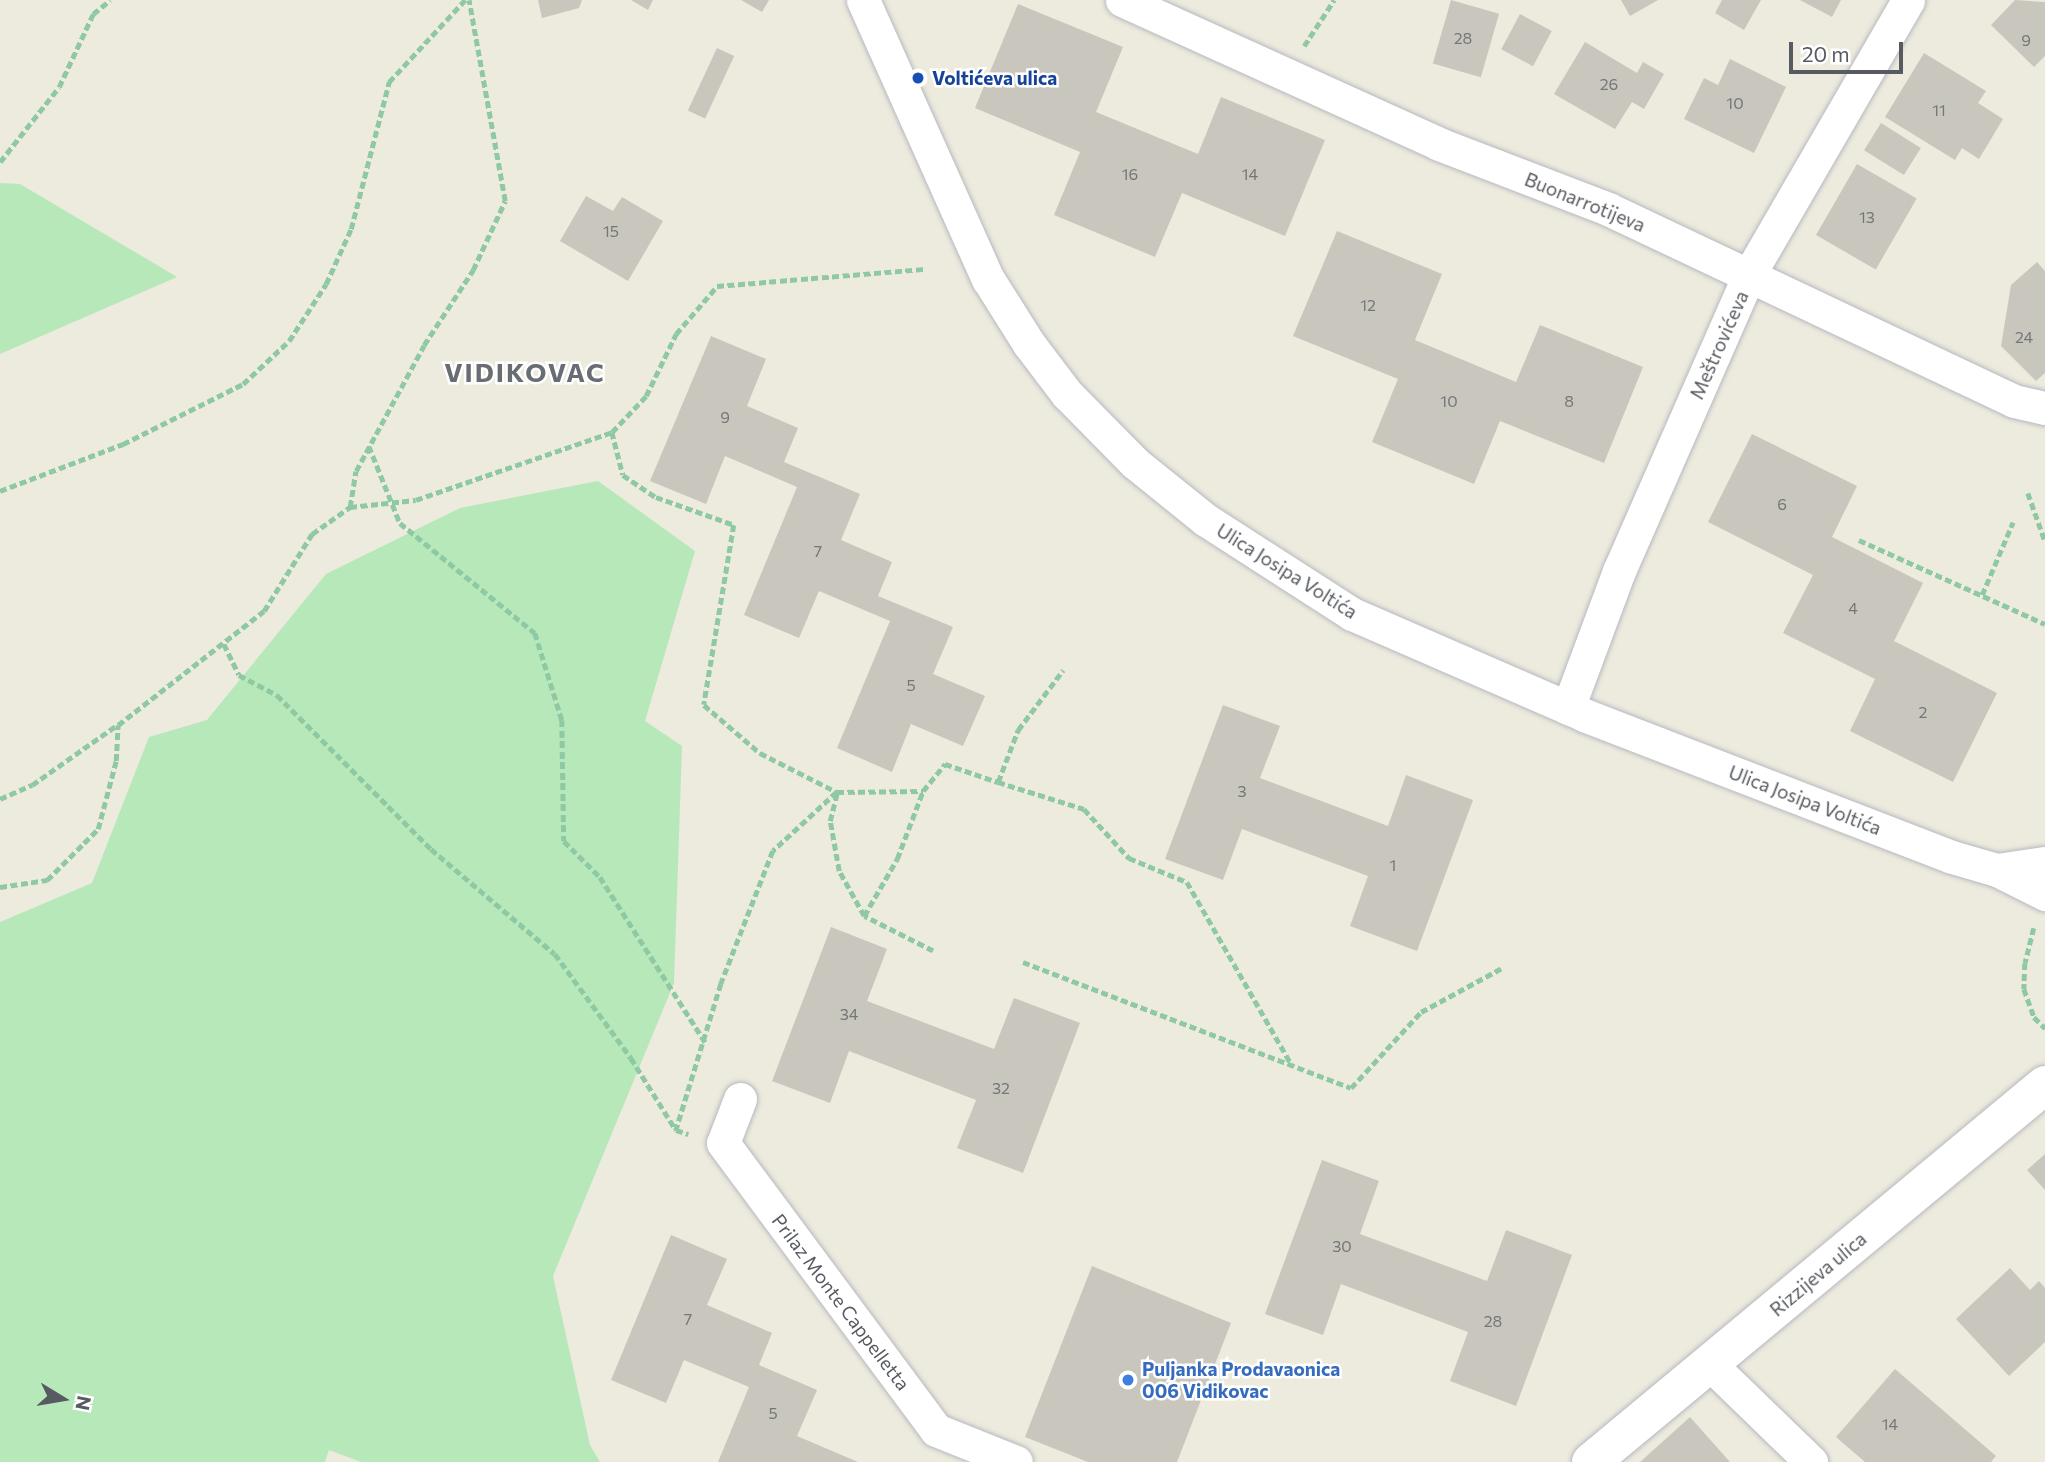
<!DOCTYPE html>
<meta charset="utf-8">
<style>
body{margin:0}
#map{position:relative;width:2045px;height:1462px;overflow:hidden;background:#edeade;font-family:Commissioner,sans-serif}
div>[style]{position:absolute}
.green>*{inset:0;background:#b6e8b9}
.building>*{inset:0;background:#c9c7bd;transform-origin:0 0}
.path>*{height:4.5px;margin-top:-2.25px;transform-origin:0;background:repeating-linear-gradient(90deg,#8fc9a3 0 7px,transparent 0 10.5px)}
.roads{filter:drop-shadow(0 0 2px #b6b9bf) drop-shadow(0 0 2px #b6b9bf)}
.minor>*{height:33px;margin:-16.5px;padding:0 16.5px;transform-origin:16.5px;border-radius:16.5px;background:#fff}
.tertiary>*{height:38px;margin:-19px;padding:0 19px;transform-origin:19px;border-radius:19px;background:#fff}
.dots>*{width:19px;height:19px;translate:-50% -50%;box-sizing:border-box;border:4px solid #fff;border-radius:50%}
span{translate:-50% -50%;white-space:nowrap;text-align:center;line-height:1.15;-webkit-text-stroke:5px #fff;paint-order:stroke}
.number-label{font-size:16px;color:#747678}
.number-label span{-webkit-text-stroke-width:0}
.transit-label{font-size:19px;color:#164399;font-weight:700}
.left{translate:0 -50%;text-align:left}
.street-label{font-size:19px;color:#575b61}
.shop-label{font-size:19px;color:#366cbe;font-weight:700}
.district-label{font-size:26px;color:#686d73;font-weight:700;letter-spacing:2px}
.north{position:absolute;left:28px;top:1364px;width:70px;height:70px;-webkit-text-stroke:5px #fff;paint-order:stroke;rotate:101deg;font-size:19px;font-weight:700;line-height:28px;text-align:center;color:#575b61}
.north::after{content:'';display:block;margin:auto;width:24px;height:32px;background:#575b61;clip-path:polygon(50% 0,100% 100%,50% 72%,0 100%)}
.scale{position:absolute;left:1789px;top:42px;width:114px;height:32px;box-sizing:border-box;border:4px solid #575b61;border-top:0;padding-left:9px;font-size:21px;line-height:24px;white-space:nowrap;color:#575b61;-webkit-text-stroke:5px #fff;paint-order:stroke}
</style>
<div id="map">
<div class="green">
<div style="clip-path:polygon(0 183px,20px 184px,177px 277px,0 354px)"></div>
<div style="clip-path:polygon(598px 481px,695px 551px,645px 721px,682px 746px,674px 983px,553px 1276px,590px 1445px,600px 1462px,361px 1462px,329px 1450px,325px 1462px,0 1462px,0 922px,92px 883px,149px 737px,207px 720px,326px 574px,460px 508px)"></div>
</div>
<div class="building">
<div style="clip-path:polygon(538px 0,582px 0,579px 8px,542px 18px)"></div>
<div style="clip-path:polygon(631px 0,653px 0,648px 10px)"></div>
<div style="clip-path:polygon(741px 0,769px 0,762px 12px)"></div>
<div style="left:1451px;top:0;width:50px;height:66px;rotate:16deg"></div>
<div style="clip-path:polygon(1621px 0,1658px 0,1630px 16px)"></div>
<div style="clip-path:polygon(1722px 0,1761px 0,1744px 30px,1715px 13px)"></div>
<div style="clip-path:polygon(1800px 0,1841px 0,1832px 17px)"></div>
<div style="clip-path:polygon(2015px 0,2045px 2px,2045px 56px,2034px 67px,1991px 25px)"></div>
<div style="clip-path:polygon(1018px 4px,1123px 47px,1096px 112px,1198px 154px,1221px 97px,1325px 140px,1285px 236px,1182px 193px,1155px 257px,1054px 215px,1080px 152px,975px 108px)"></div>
<div style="left:1520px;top:14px;width:36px;height:40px;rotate:28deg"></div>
<div style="clip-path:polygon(1585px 42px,1637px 73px,1643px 62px,1664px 74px,1644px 109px,1632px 102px,1615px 129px,1554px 94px)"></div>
<div style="left:717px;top:48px;width:19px;height:69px;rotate:25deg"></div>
<div style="clip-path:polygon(1924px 53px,1986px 91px,1978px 103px,2003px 119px,1979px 159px,1962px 148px,1955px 160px,1885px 117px)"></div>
<div style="clip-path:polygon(1730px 59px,1786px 87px,1754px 153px,1684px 119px,1704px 78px,1718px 85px)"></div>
<div style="left:1881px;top:123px;width:47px;height:32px;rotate:32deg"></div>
<div style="left:1857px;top:164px;width:69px;height:82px;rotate:30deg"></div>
<div style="clip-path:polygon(586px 196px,613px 211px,622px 197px,663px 221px,628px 281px,560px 241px)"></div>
<div style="clip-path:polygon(1337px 231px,1442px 274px,1415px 340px,1516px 382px,1540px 325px,1643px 367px,1604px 463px,1500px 421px,1474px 484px,1372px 442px,1398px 379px,1293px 336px)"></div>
<div style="clip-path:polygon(2037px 262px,2045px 271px,2045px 373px,2036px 381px,2001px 346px,2011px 285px)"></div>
<div style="clip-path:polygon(711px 336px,766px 359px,747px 406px,798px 428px,784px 462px,860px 494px,841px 540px,892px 562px,878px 596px,953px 627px,933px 674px,985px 696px,963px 746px,911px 724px,892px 772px,837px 748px,890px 621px,819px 591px,799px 638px,744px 615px,797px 487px,725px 456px,706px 504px,650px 481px)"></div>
<div style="clip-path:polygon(1752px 434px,1857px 486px,1832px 537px,1923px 583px,1894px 641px,1997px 693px,1953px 782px,1850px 731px,1875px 679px,1783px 633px,1813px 575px,1708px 522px)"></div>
<div style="clip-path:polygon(1223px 705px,1280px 726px,1260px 778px,1388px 826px,1406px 775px,1473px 800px,1417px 951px,1350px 926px,1368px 876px,1242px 829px,1223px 880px,1165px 859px)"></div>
<div style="clip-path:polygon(831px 927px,887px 949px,867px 1001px,994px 1049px,1014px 998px,1080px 1023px,1023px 1173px,957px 1148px,976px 1100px,849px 1051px,830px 1103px,772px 1081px)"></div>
<div style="clip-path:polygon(2045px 1154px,2045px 1190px,2027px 1170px)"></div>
<div style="clip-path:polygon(1322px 1160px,1379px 1181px,1360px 1234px,1487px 1281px,1506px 1230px,1572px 1255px,1516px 1406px,1450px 1381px,1468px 1332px,1341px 1284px,1323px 1335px,1265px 1314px)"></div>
<div style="clip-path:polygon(671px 1235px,727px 1259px,707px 1305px,772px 1333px,759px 1365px,817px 1390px,797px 1436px,858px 1462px,718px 1462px,749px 1387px,684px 1360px,666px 1403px,611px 1380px)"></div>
<div style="clip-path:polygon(1092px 1266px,1231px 1323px,1177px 1462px,1088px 1462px,1025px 1437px)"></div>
<div style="clip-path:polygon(2010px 1268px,2030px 1290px,2039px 1281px,2045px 1288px,2045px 1342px,2009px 1376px,1956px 1319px)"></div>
<div style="clip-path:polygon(1895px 1369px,1996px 1456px,1991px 1462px,1865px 1462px,1836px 1437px)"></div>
<div style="clip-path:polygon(1690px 1417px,1730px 1462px,1640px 1462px)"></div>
</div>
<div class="path">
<div style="left:1304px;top:46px;width:55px;rotate:-56.9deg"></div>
<div style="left:0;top:162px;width:95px;rotate:-51.8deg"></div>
<div style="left:59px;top:87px;width:81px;rotate:-65deg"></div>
<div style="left:93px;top:14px;width:22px;rotate:-39deg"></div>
<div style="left:612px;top:432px;width:44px;rotate:75.7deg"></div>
<div style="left:623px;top:475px;width:40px;rotate:34deg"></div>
<div style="left:656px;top:497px;width:83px;rotate:19.7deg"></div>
<div style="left:734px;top:525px;width:182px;rotate:99.5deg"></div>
<div style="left:704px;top:705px;width:74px;rotate:40.6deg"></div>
<div style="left:760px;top:753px;width:86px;rotate:26.9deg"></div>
<div style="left:837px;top:792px;width:87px;rotate:137.3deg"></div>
<div style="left:773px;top:851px;width:143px;rotate:111.4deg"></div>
<div style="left:721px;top:984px;width:153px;rotate:107.1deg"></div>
<div style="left:369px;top:446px;width:83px;rotate:68.1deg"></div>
<div style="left:400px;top:523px;width:174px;rotate:39.2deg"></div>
<div style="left:535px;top:633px;width:91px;rotate:72.8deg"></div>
<div style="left:562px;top:720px;width:121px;rotate:89.1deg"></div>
<div style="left:564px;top:841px;width:51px;rotate:45deg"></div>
<div style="left:600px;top:877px;width:196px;rotate:57.5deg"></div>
<div style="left:0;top:491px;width:132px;rotate:-20.9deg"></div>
<div style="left:123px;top:444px;width:134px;rotate:-26.6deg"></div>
<div style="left:243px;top:384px;width:63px;rotate:-43.1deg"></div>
<div style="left:289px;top:341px;width:68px;rotate:-57deg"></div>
<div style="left:326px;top:284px;width:60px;rotate:-65.6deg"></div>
<div style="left:351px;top:229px;width:152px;rotate:-75.5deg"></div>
<div style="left:389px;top:82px;width:112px;rotate:-47.2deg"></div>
<div style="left:2028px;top:493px;width:51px;rotate:70.5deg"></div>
<div style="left:350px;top:507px;width:36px;rotate:-81deg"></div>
<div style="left:356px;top:471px;width:143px;rotate:-61.6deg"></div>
<div style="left:424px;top:345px;width:90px;rotate:-56.8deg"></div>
<div style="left:473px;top:270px;width:76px;rotate:-65.1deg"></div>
<div style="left:505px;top:201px;width:204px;rotate:-100.2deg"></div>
<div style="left:1859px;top:540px;width:204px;rotate:24.3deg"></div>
<div style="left:1982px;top:595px;width:79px;rotate:-67deg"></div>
<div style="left:224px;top:644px;width:34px;rotate:64deg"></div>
<div style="left:239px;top:675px;width:43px;rotate:27.8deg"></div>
<div style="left:277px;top:695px;width:218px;rotate:45deg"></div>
<div style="left:431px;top:849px;width:162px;rotate:40.3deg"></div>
<div style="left:555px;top:954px;width:129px;rotate:53.8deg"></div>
<div style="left:631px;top:1058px;width:85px;rotate:58deg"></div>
<div style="left:676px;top:1130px;width:13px;rotate:18deg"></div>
<div style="left:998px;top:782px;width:90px;rotate:17.4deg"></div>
<div style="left:1084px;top:809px;width:67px;rotate:47.4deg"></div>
<div style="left:1129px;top:858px;width:63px;rotate:22.5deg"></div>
<div style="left:1187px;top:882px;width:211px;rotate:60.2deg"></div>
<div style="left:0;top:799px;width:35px;rotate:-24deg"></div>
<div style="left:32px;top:785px;width:104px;rotate:-35.2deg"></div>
<div style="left:0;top:887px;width:48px;rotate:-8.5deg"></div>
<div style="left:47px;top:880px;width:72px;rotate:-45deg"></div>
<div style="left:98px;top:829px;width:70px;rotate:-75.2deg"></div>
<div style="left:116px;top:761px;width:36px;rotate:-87deg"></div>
<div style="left:118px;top:725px;width:185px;rotate:-38deg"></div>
<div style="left:264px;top:611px;width:91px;rotate:-58.1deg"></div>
<div style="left:312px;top:534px;width:47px;rotate:-35.4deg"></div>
<div style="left:350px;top:507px;width:66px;rotate:-6.1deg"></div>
<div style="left:416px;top:500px;width:207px;rotate:-19.1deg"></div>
<div style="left:612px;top:432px;width:50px;rotate:-46.6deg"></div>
<div style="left:646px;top:396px;width:69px;rotate:-64.2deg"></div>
<div style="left:676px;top:334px;width:63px;rotate:-49.5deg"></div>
<div style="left:717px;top:286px;width:209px;rotate:-4.7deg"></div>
<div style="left:864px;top:916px;width:66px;rotate:-59.9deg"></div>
<div style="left:897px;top:859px;width:73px;rotate:-69.1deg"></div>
<div style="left:2034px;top:928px;width:36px;rotate:104deg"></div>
<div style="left:2025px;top:963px;width:26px;rotate:92deg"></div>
<div style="left:2024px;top:989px;width:30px;rotate:70deg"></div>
<div style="left:2034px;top:1017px;width:16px;rotate:45deg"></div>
<div style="left:933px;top:951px;width:77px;rotate:-153.1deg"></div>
<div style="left:864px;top:916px;width:51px;rotate:-119.1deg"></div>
<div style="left:839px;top:871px;width:51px;rotate:-100.2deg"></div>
<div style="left:830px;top:821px;width:30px;rotate:-76deg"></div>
<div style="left:837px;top:792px;width:86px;rotate:-0.7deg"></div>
<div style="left:923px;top:791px;width:35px;rotate:-51deg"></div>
<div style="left:945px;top:764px;width:56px;rotate:18.8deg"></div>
<div style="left:998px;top:782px;width:56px;rotate:-69deg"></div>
<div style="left:1018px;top:730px;width:75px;rotate:-53.1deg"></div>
<div style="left:1023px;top:962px;width:351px;rotate:21deg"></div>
<div style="left:1351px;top:1088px;width:103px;rotate:-47.4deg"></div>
<div style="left:1421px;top:1012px;width:92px;rotate:-28.5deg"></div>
</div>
<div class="roads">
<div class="minor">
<div style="left:863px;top:0;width:306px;rotate:65.9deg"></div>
<div style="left:988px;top:279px;width:77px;rotate:57.8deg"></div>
<div style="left:1029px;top:344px;width:63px;rotate:52.8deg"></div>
<div style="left:1067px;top:394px;width:97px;rotate:45.4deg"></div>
<div style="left:1135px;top:463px;width:91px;rotate:38.8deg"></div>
<div style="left:1206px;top:520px;width:174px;rotate:32.8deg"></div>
<div style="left:1352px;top:614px;width:253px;rotate:23.5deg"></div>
<div style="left:1584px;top:715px;width:394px;rotate:21.1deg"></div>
<div style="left:1952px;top:857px;width:47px;rotate:16.1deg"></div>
<div style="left:1997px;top:870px;width:54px;rotate:26.6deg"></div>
<div style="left:1122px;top:0;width:348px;rotate:24.4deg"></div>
<div style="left:1439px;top:144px;width:181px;rotate:21deg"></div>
<div style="left:1608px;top:209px;width:449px;rotate:25.3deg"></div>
<div style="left:2014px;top:401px;width:32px;rotate:13deg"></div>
<div style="left:1568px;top:708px;width:146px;rotate:-69.6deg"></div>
<div style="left:1619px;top:571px;width:326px;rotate:-66.3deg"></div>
<div style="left:1750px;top:273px;width:315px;rotate:-59.9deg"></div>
<div style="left:1997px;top:870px;width:49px;rotate:-8.3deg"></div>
<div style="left:740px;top:1099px;width:47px;rotate:111.1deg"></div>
<div style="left:723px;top:1143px;width:357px;rotate:53.4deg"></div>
<div style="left:936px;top:1430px;width:86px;rotate:21.8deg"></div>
<div style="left:1710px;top:1364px;width:141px;rotate:44.1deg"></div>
</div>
<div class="tertiary">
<div style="left:1591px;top:1462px;width:590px;rotate:-39.71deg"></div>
</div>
</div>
<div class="dots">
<div style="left:918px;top:78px;background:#1a4fb4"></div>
<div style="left:1128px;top:1380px;background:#3f7fe0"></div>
</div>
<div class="number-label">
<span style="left:1463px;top:38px">28</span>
<span style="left:2026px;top:40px">9</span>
<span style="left:1609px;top:84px">26</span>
<span style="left:1735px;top:103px">10</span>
<span style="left:1939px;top:110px">11</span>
<span style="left:1130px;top:174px">16</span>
<span style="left:1250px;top:174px">14</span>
<span style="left:1867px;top:217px">13</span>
<span style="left:611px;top:231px">15</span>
<span style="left:1368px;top:305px">12</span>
<span style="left:2024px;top:337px">24</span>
<span style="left:1449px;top:401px">10</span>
<span style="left:1569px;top:401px">8</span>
<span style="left:725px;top:417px">9</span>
<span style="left:1782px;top:504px">6</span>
<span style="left:818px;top:551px">7</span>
<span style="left:1853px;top:608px">4</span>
<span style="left:911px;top:685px">5</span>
<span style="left:1923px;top:712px">2</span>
<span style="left:1242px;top:791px">3</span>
<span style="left:1393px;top:865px">1</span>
<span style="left:849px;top:1014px">34</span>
<span style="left:1001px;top:1088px">32</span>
<span style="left:1342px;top:1246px">30</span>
<span style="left:688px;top:1319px">7</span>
<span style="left:1493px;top:1321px">28</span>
<span style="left:773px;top:1413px">5</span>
<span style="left:1890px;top:1424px">14</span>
</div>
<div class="transit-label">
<span class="left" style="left:932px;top:78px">Voltićeva ulica</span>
</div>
<div class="street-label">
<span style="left:1585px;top:202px;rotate:22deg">Buonarrotijeva</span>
<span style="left:1719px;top:345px;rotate:-66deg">Meštrovićeva</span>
<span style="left:1287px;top:571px;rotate:32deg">Ulica Josipa Voltića</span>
<span style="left:1805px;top:800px;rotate:21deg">Ulica Josipa Voltića</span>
<span style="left:1818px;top:1274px;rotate:-40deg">Rizzijeva ulica</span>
<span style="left:841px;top:1302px;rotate:53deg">Prilaz Monte Cappelletta</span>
</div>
<div class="shop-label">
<span class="left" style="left:1142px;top:1380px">Puljanka Prodavaonica<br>006 Vidikovac</span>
</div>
<div class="district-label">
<span style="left:525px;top:372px">VIDIKOVAC</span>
</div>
<div class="north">N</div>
<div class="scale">20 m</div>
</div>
